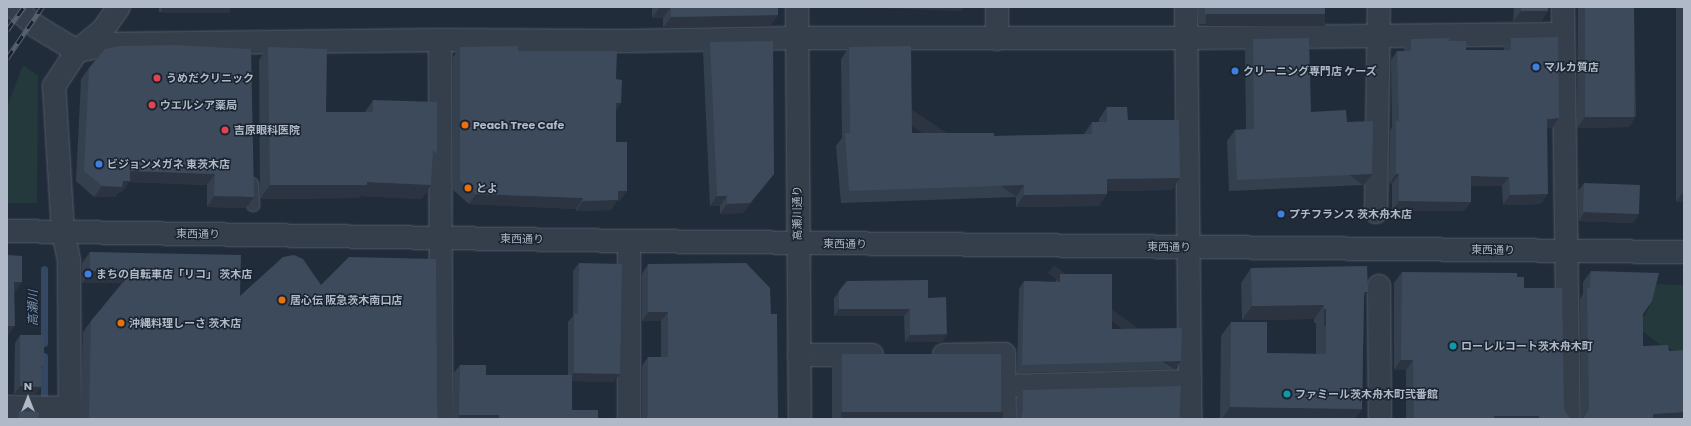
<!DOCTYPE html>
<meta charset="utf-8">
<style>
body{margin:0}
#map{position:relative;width:1691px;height:426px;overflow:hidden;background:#212c3b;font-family:Poppins,"Noto Sans JP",sans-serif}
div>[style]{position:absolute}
.green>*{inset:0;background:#23393c}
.stream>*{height:7px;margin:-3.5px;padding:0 3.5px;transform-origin:3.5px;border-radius:3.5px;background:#344763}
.roads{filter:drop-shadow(0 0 1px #535c69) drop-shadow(0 0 1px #535c69)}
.service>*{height:12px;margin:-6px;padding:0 6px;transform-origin:6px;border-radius:6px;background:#353e4b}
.minor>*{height:22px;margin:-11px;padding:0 11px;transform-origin:11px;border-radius:11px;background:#353e4b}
.tertiary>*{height:22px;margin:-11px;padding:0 11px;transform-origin:11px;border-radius:11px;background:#353e4b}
.rail>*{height:4.5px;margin-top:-2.25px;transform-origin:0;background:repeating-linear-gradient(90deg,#1a2330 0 9px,#566273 0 18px);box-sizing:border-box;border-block:1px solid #566273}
.wall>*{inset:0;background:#34404e;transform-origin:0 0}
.shaded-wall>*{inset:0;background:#2b3440;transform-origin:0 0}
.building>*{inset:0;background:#3d4a5b;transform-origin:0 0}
.dots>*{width:11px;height:11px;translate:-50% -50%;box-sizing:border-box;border:2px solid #1a2330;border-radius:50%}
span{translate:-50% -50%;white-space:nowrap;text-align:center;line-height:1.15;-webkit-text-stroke:3px #1a2330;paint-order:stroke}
.poi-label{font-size:11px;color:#b0b9c7;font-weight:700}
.left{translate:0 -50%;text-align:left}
.street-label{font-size:11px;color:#b0b9c7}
.water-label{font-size:12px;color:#768fb1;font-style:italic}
.frame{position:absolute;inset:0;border:8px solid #b0b9c7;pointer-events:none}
.north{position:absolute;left:8px;top:378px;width:40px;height:40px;-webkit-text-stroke:3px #1a2330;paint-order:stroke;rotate:0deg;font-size:11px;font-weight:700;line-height:16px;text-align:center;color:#b0b9c7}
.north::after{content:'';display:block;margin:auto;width:14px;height:18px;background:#b0b9c7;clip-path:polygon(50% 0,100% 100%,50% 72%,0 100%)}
</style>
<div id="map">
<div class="green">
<div style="clip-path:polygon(23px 65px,38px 76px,37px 203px,7px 203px,7px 107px)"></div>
<div style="clip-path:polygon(1654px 284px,1684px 285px,1684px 354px,1662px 346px,1637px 327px,1649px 308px)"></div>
</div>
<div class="stream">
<div style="left:44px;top:269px;width:74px;rotate:90deg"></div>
<div style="left:44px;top:356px;width:63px;rotate:90deg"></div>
</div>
<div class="roads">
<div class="service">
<div style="left:252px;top:184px;width:21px;rotate:87deg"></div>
</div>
<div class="minor">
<div style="left:14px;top:7px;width:30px;rotate:41deg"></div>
<div style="left:37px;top:27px;width:47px;rotate:31deg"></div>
<div style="left:77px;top:51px;width:36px;rotate:-11deg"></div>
<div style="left:112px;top:44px;width:328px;rotate:-0.7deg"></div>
<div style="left:440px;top:40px;width:187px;rotate:0.3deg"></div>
<div style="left:627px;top:41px;width:170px;rotate:-1deg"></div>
<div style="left:797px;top:38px;width:390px"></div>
<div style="left:1187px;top:38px;width:376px;rotate:-0.6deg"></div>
<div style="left:1186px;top:7px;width:412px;rotate:89.4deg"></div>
<div style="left:1563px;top:7px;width:412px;rotate:89.2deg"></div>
<div style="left:997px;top:39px;width:32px;rotate:-90deg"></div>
<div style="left:440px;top:40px;width:379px;rotate:89.8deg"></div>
<div style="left:1376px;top:212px;width:205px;rotate:-89.2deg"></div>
<div style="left:629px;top:241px;width:178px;rotate:90deg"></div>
<div style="left:1379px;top:286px;width:133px;rotate:89.6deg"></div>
<div style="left:799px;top:355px;width:73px"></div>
<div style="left:944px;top:355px;width:60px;rotate:-1deg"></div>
<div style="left:1004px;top:354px;width:65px;rotate:89.1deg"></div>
<div style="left:1004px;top:386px;width:186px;rotate:-1.5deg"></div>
<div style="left:7px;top:407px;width:63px;rotate:0.9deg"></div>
<div style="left:70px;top:419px;width:159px;rotate:-90.4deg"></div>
<div style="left:69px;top:260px;width:29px;rotate:-102deg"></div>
<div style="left:63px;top:232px;width:146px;rotate:-93.5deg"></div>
<div style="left:54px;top:86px;width:42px;rotate:-56.7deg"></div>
<div style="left:77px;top:51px;width:32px;rotate:-39deg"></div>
<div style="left:102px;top:31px;width:29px;rotate:-55deg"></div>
</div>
<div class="tertiary">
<div style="left:797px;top:7px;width:412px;rotate:89.6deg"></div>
<div style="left:7px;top:231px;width:622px;rotate:0.92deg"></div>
<div style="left:629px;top:241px;width:1055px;rotate:0.6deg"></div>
</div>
</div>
<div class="rail">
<div style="left:7px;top:30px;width:29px;rotate:-54deg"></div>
<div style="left:7px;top:58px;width:62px;rotate:-55.5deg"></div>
</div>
<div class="wall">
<div style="left:159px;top:7px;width:71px;height:5px"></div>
<div style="clip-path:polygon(652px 7px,778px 7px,778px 15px,770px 26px,663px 28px,663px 18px,652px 18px)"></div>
<div style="clip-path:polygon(1197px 7px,1325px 7px,1325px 14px,1318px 24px,1199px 24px)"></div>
<div style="clip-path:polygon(1514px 7px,1548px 7px,1541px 22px,1513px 22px)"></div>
<div style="clip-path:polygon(1578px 7px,1634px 7px,1636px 116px,1629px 127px,1577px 128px)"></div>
<div style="left:1676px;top:7px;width:8px;height:195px"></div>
<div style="clip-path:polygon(1511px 38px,1559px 118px,1552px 128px,1547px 128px,1541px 204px,1503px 205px,1502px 186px,1471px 186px,1471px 202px,1464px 211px,1392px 211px,1392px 184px,1389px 184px,1390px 131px,1392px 127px,1391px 60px,1397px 51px,1404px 51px,1404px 48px,1411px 39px,1449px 41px,1466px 50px,1504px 50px,1504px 47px)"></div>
<div style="clip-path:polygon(1253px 39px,1311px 112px,1347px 122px,1364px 185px,1229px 191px,1227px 141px,1235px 130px,1246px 129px,1245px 50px)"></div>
<div style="clip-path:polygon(710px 42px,767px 183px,743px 213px,720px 214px,720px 206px,710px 206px,703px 52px)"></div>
<div style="clip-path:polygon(268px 47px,326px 112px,365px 112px,373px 100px,437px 154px,432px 161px,431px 185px,422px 199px,360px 196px,358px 198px,260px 199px,259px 60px)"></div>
<div style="clip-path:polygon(460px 47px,518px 51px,616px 111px,616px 142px,620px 201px,617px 201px,611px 210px,576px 211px,576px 209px,469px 204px,453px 190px,453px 57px)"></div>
<div style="clip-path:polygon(849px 47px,912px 133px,994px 136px,1084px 134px,1092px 122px,1099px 122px,1099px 119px,1107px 107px,1128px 120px,1172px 190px,1107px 191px,1107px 194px,1099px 206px,1016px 207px,1016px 197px,841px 203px,836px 146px,842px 138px,841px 59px)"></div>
<div style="clip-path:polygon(105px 49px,246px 208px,207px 207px,207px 185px,129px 182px,122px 192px,119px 192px,115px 197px,94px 197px,76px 181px,81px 79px,89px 68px)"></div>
<div style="clip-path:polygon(1584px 183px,1639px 214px,1633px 223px,1579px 221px,1578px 191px)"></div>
<div style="clip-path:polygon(90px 252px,240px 296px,321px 285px,437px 407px,438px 419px,81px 419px,83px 332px,91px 321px,122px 283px,82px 283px,82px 263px)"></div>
<div style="clip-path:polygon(579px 263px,614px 382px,572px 381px,572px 410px,598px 419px,452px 419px,453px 374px,460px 365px,486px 375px,568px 375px,568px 322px,573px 316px,573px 271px)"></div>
<div style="clip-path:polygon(648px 264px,771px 314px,778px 419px,642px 419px,642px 366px,648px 357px,661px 357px,661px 321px,642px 321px,642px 274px)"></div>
<div style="clip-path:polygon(1251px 268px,1364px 298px,1362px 409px,1355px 419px,1220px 419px,1221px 336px,1231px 322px,1267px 353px,1316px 354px,1316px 323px,1314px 323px,1314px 319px,1242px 320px,1241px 283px)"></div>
<div style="clip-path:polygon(1591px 271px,1643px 314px,1643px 346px,1669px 351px,1684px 419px,1581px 419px,1580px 299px,1583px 294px,1583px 282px)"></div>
<div style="clip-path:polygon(1402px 272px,1517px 277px,1524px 288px,1564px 409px,1570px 419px,1406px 419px,1406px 370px,1394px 370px,1394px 283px)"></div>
<div style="clip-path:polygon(1060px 274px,1112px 329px,1175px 369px,1017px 373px,1019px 289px,1024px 281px,1055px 282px)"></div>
<div style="clip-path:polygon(847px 281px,928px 298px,947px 334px,942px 342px,905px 342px,904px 316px,834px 316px,834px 298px)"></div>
<div style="clip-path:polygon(20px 335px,44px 366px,41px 370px,41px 387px,35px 395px,14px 395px,15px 343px)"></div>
<div style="clip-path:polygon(842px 354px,1003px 412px,998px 419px,832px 419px,832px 367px)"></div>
<div style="clip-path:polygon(1023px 390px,1179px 419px,1017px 419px,1017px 398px)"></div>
<div style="clip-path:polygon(19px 411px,39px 419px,14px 419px)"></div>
</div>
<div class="shaded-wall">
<div style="left:162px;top:7px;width:68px;height:6px"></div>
<div style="clip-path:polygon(660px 7px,671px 7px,663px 18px,652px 18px)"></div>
<div style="clip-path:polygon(849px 7px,964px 7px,961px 11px)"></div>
<div style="clip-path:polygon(1521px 11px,1548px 11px,1541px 22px,1513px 22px)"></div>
<div style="left:1206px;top:14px;width:119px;height:12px"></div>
<div style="clip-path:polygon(778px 15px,770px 26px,663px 28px,671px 17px)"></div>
<div style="clip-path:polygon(616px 103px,621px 103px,614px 114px)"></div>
<div style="clip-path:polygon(1636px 116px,1629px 127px,1577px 128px,1585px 117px)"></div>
<div style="clip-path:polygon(1559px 118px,1552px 128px,1540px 128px,1547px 119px)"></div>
<div style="clip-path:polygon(130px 171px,215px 174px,207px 185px,129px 182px,122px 192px,119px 192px,115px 197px,94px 197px,102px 186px)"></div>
<div style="clip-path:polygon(774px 174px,767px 183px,743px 213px,720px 214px,727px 204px)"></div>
<div style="left:1372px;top:174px;width:14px;height:135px;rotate:126deg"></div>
<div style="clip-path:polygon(1396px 174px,1399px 174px,1392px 184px,1389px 184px)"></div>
<div style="clip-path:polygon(1471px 176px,1509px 177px,1502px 186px,1464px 186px)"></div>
<div style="clip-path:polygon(1180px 178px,1172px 190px,1099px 191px,1107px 179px)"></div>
<div style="clip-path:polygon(367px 182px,431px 185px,422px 199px,360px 196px,358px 198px,260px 199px,270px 185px)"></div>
<div style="left:1024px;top:185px;width:14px;height:175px;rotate:124deg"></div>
<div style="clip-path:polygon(618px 191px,627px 191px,620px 201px,617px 201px,611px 210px,576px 211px,583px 201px)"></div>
<div style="clip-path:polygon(1684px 191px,1684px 202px,1676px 202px)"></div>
<div style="clip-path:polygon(476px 194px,583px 198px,576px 209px,469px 204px)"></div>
<div style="clip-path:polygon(1107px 194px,1099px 206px,1016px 207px,1024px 195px)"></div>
<div style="clip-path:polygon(1548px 194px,1541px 204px,1503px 205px,1510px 195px)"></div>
<div style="clip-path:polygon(214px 196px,254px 197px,246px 208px,207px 207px)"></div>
<div style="clip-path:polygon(717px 196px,727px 196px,720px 206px,710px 206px)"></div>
<div style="clip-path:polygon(1399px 201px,1471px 202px,1464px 211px,1392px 211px)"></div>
<div style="clip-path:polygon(1584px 212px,1639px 214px,1633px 223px,1579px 221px)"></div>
<div style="clip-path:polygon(90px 271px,132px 272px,124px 283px,82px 283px)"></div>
<div style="clip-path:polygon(14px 282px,22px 282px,14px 294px)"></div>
<div style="clip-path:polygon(1364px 292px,1368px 292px,1358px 306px)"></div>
<div style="clip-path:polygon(1324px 305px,1314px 319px,1242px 320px,1252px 306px)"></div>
<div style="clip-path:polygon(839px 309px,910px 309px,904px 316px,834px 316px)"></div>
<div style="left:1324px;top:309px;width:2px;height:17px"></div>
<div style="clip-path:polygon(648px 312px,668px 312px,661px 321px,642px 321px)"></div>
<div style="clip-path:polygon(7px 326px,15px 326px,7px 337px)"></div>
<div style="clip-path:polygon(947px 334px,942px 342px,905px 342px,910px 335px)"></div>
<div style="clip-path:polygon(1401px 360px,1413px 360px,1406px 370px,1394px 370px)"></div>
<div style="left:1181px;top:361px;width:10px;height:159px;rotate:127deg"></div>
<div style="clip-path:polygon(574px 373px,620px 374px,614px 382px,568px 381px)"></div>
<div style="clip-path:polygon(20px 386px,41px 387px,35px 395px,14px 395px)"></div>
<div style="clip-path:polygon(1230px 407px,1362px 409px,1355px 419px,1222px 419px)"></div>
<div style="left:841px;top:412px;width:162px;height:9px"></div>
<div style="clip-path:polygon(1684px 412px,1684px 419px,1650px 419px,1653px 414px)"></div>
<div style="left:459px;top:415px;width:40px;height:5px"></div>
<div style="left:1494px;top:416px;width:45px;height:4px"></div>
</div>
<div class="building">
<div style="clip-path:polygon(671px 7px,778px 7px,778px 15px,671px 17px)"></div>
<div style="left:1205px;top:7px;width:120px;height:7px"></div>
<div style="left:1521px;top:7px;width:27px;height:4px"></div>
<div style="left:1585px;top:7px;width:49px;height:110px"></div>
<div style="clip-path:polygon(1558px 37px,1559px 118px,1547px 119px,1548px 194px,1510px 195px,1509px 177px,1471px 176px,1471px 202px,1399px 201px,1399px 174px,1396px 174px,1396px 121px,1399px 121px,1397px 51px,1411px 51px,1411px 39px,1449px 38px,1449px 41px,1466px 41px,1466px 50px,1511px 50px,1511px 38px)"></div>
<div style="clip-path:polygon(1309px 38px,1311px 112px,1346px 110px,1347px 122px,1373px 121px,1372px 174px,1237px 180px,1235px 130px,1254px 129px,1253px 39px)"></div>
<div style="clip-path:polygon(773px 41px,774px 174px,750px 203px,727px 204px,727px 196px,717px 196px,710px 42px)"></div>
<div style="clip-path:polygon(176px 45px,251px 49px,254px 197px,214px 196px,215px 174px,130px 171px,130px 181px,123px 181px,122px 187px,102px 186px,84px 171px,89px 68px,105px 49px,119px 46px)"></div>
<div style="clip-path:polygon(518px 46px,518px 51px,617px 51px,616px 79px,622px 80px,621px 103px,616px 103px,616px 142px,627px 142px,627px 191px,618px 191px,618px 200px,583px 201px,583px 198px,476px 194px,460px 180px,460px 47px)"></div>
<div style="clip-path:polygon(911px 46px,912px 133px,994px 133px,994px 136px,1092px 134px,1092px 122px,1107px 122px,1107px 107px,1127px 107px,1128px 120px,1179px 120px,1180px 178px,1107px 179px,1107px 194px,1024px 195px,1024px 185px,849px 191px,845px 133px,850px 133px,849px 47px)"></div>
<div style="clip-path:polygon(268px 47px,327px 49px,326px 112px,373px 112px,373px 100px,437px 102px,437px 154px,433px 150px,431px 185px,367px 182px,367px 185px,270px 185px)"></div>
<div style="left:1584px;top:183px;width:56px;height:29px;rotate:2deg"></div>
<div style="clip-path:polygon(90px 252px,241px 255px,240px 296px,283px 257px,294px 255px,303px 259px,321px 285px,349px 257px,436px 259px,437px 407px,438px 419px,89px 419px,91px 321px,132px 272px,90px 271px)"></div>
<div style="clip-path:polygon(7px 255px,22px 256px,22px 282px,14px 282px,15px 326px,7px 326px)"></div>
<div style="clip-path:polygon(579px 263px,622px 264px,620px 374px,574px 373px,574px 314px,578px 314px)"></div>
<div style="clip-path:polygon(746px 263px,770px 288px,771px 314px,777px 314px,778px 419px,647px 419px,648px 410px,648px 357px,668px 357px,668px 312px,648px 312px,648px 264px)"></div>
<div style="clip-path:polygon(1367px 266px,1368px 292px,1364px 292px,1362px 409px,1230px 407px,1231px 322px,1267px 322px,1267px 353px,1326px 354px,1326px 309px,1324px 309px,1324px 305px,1252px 306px,1251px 268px)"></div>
<div style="clip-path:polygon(1591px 271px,1659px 273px,1652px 301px,1643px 314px,1643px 346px,1668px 345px,1669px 351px,1684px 350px,1684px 412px,1653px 414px,1653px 419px,1583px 419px,1589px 409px,1587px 288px,1590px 288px)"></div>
<div style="clip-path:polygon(1402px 272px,1517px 273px,1517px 277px,1524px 277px,1524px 288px,1562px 288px,1564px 409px,1570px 419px,1539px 419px,1539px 416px,1494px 416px,1494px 419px,1414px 419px,1413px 360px,1401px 360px)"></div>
<div style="clip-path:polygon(1060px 274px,1112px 274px,1112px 329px,1182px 328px,1181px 361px,1022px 365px,1024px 281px,1060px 282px)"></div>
<div style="clip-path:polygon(928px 280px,928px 298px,946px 297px,947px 334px,910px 335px,910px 309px,839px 309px,839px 291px,847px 281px)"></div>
<div style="clip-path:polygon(20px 335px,44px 335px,44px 366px,41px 366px,41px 387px,20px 386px)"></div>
<div style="left:842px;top:354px;width:159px;height:58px"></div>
<div style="clip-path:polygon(460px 365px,486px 365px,486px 375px,572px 375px,572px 410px,598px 410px,598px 419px,499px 419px,499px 415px,459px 415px)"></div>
<div style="clip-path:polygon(1181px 386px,1179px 419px,1021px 419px,1023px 410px,1023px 390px)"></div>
<div style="left:19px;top:411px;width:20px;height:8px;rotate:3deg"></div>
</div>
<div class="dots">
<div style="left:1536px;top:67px;background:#3f7fe0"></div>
<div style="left:1235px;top:71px;background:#3f7fe0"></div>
<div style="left:157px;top:78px;background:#e0444e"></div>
<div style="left:152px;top:105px;background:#e0444e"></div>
<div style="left:465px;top:125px;background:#e8710a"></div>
<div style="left:225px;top:130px;background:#e0444e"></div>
<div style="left:99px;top:164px;background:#3f7fe0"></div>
<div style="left:468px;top:188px;background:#e8710a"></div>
<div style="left:1281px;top:214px;background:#3f7fe0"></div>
<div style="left:88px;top:274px;background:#3f7fe0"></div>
<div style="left:282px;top:300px;background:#e8710a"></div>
<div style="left:121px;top:323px;background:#e8710a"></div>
<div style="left:1453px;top:346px;background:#0f9aa8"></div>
<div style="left:1287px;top:394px;background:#0f9aa8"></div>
</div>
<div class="poi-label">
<span class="left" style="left:1544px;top:67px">マルカ質店</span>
<span class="left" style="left:1243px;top:71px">クリーニング専門店 ケーズ</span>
<span class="left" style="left:166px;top:78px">うめだクリニック</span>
<span class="left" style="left:160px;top:105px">ウエルシア薬局</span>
<span class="left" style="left:473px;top:125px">Peach Tree Cafe</span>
<span class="left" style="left:234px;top:130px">吉原眼科医院</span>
<span class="left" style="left:107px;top:164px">ビジョンメガネ 東茨木店</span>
<span class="left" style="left:476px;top:188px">とよ</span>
<span class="left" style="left:1289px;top:214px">プチフランス 茨木舟木店</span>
<span class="left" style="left:96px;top:274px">まちの自転車店「リコ」 茨木店</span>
<span class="left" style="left:290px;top:300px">居心伝 阪急茨木南口店</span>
<span class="left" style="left:129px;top:323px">沖縄料理しーさ 茨木店</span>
<span class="left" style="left:1461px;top:346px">ローレルコート茨木舟木町</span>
<span class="left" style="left:1295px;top:394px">ファミール茨木舟木町弐番館</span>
</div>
<div class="street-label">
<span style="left:797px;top:213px;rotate:-90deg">高瀬川通り</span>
<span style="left:198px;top:234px;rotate:1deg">東西通り</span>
<span style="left:522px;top:239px;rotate:1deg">東西通り</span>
<span style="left:845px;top:244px;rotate:1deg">東西通り</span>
<span style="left:1169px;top:247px;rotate:1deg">東西通り</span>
<span style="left:1493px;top:250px;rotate:1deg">東西通り</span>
</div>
<div class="water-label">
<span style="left:33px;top:308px;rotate:-90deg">高瀬川</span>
</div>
<div class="frame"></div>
<div class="north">N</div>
</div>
